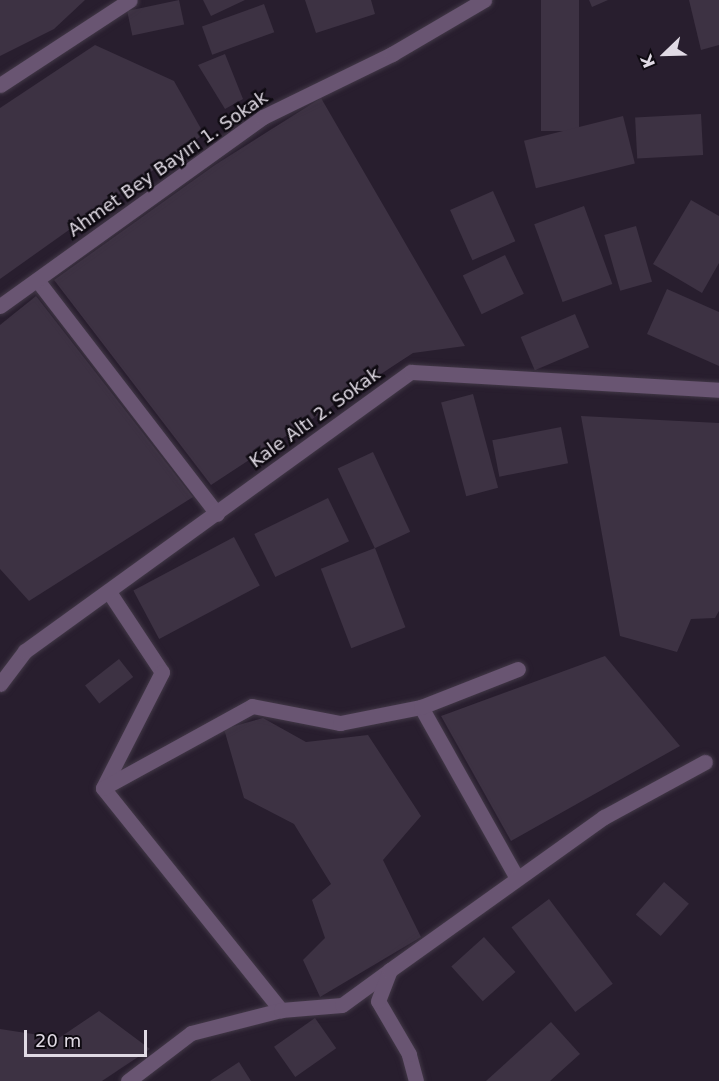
<!DOCTYPE html>
<meta charset="utf-8">
<style>
body{margin:0}
#map{position:relative;width:719px;height:1081px;overflow:hidden;background:#281e2e;font-family:"DejaVu Sans",sans-serif}
div>[style]{position:absolute}
.building>*{inset:0;background:#3d3243;transform-origin:0 0}
.roads{filter:drop-shadow(0 0 2px #423847) drop-shadow(0 0 2px #423847)}
.street>*{height:15px;margin:-7.5px;padding:0 7.5px;transform-origin:7.5px;border-radius:7.5px;background:#695572}
span{translate:-50% -50%;white-space:nowrap;text-align:center;line-height:1.15;-webkit-text-stroke:5px #0e0a11;paint-order:stroke}
.street-label{font-size:18px;color:#e0dae4}
.north{position:absolute;left:635px;top:24px;width:60px;height:60px;-webkit-text-stroke:4px #0e0a11;paint-order:stroke;rotate:247deg;font-size:16px;font-weight:700;line-height:24px;text-align:center;color:#e0dae4}
.north::after{content:'';display:block;margin:auto;width:21px;height:27px;background:#e0dae4;clip-path:polygon(50% 0,100% 100%,50% 72%,0 100%)}
.scale{position:absolute;left:24px;top:1030px;width:123px;height:27px;box-sizing:border-box;border:3px solid #e0dae4;border-top:0;padding-left:8px;font-size:18px;line-height:21px;white-space:nowrap;color:#e0dae4;-webkit-text-stroke:4px #0e0a11;paint-order:stroke}
</style>
<div id="map">
<div class="building">
<div style="clip-path:polygon(0 0,85px 0,54px 29px,0 56px)"></div>
<div style="left:179px;top:0;width:25px;height:53px;rotate:78deg"></div>
<div style="clip-path:polygon(203px 0,245px 0,211px 16px)"></div>
<div style="clip-path:polygon(305px 0,371px 0,375px 14px,316px 33px)"></div>
<div style="left:541px;top:0;width:38px;height:131px"></div>
<div style="clip-path:polygon(589px 0,608px 0,592px 7px)"></div>
<div style="clip-path:polygon(689px 0,719px 0,719px 45px,701px 50px)"></div>
<div style="left:264px;top:4px;width:30px;height:66px;rotate:70deg"></div>
<div style="clip-path:polygon(95px 45px,174px 81px,204px 134px,0 279px,0 108px)"></div>
<div style="clip-path:polygon(225px 54px,243px 99px,225px 109px,198px 65px)"></div>
<div style="clip-path:polygon(321px 98px,465px 346px,413px 353px,211px 485px,54px 280px,215px 165px)"></div>
<div style="left:701px;top:114px;width:41px;height:66px;rotate:87deg"></div>
<div style="left:623px;top:116px;width:49px;height:102px;rotate:76deg"></div>
<div style="left:493px;top:191px;width:55px;height:47px;rotate:66deg"></div>
<div style="clip-path:polygon(691px 200px,719px 216px,719px 263px,702px 293px,653px 264px)"></div>
<div style="left:584px;top:206px;width:83px;height:53px;rotate:70deg"></div>
<div style="left:636px;top:226px;width:58px;height:33px;rotate:74deg"></div>
<div style="left:505px;top:255px;width:43px;height:47px;rotate:64deg"></div>
<div style="clip-path:polygon(667px 289px,719px 312px,719px 366px,647px 334px)"></div>
<div style="clip-path:polygon(36px 296px,193px 497px,29px 601px,0 569px,0 325px)"></div>
<div style="left:575px;top:314px;width:36px;height:59px;rotate:67deg"></div>
<div style="left:473px;top:394px;width:97px;height:33px;rotate:75deg"></div>
<div style="clip-path:polygon(581px 416px,719px 423px,719px 611px,715px 618px,691px 619px,677px 652px,620px 636px)"></div>
<div style="left:561px;top:427px;width:37px;height:70px;rotate:79deg"></div>
<div style="left:373px;top:452px;width:88px;height:39px;rotate:65deg"></div>
<div style="left:328px;top:498px;width:48px;height:82px;rotate:64deg"></div>
<div style="left:234px;top:537px;width:55px;height:114px;rotate:62deg"></div>
<div style="left:375px;top:548px;width:85px;height:58px;rotate:69deg"></div>
<div style="clip-path:polygon(605px 656px,680px 746px,511px 841px,441px 716px)"></div>
<div style="left:119px;top:659px;width:23px;height:43px;rotate:52deg"></div>
<div style="clip-path:polygon(263px 718px,306px 742px,368px 735px,421px 816px,383px 860px,421px 937px,320px 997px,303px 960px,325px 938px,312px 900px,331px 884px,294px 824px,244px 798px,224px 729px)"></div>
<div style="left:664px;top:882px;width:33px;height:43px;rotate:41deg"></div>
<div style="left:549px;top:899px;width:106px;height:47px;rotate:53deg"></div>
<div style="left:484px;top:937px;width:47px;height:44px;rotate:48deg"></div>
<div style="clip-path:polygon(99px 1011px,150px 1049px,102px 1081px,0 1081px,0 1029px,59px 1038px)"></div>
<div style="left:315px;top:1018px;width:37px;height:50px;rotate:55deg"></div>
<div style="clip-path:polygon(551px 1022px,580px 1054px,550px 1081px,486px 1081px)"></div>
<div style="clip-path:polygon(239px 1062px,251px 1081px,210px 1081px)"></div>
</div>
<div class="roads">
<div class="street">
<div style="left:0;top:85px;width:155px;rotate:-33.2deg"></div>
<div style="left:37px;top:280px;width:295px;rotate:52.4deg"></div>
<div style="left:0;top:306px;width:324px;rotate:-35.7deg"></div>
<div style="left:263px;top:117px;width:144px;rotate:-26deg"></div>
<div style="left:392px;top:54px;width:107px;rotate:-30.4deg"></div>
<div style="left:109px;top:592px;width:96px;rotate:56.5deg"></div>
<div style="left:162px;top:672px;width:130px;rotate:117deg"></div>
<div style="left:103px;top:788px;width:285px;rotate:51.3deg"></div>
<div style="left:0;top:684px;width:41px;rotate:-52.9deg"></div>
<div style="left:25px;top:651px;width:476px;rotate:-35.9deg"></div>
<div style="left:411px;top:372px;width:309px;rotate:3.3deg"></div>
<div style="left:421px;top:707px;width:194px;rotate:60.7deg"></div>
<div style="left:103px;top:788px;width:170px;rotate:-28.8deg"></div>
<div style="left:252px;top:706px;width:90px;rotate:10.9deg"></div>
<div style="left:340px;top:723px;width:83px;rotate:-11.2deg"></div>
<div style="left:421px;top:707px;width:104px;rotate:-21.4deg"></div>
<div style="left:128px;top:1081px;width:79px;rotate:-37.3deg"></div>
<div style="left:191px;top:1033px;width:93px;rotate:-14.3deg"></div>
<div style="left:281px;top:1010px;width:61px;rotate:-4.7deg"></div>
<div style="left:342px;top:1005px;width:59px;rotate:-36.1deg"></div>
<div style="left:416px;top:1081px;width:28px;rotate:-105deg"></div>
<div style="left:409px;top:1054px;width:61px;rotate:-120.3deg"></div>
<div style="left:378px;top:1001px;width:33px;rotate:-69deg"></div>
<div style="left:390px;top:970px;width:263px;rotate:-35.6deg"></div>
<div style="left:604px;top:817px;width:115px;rotate:-28.6deg"></div>
</div>
</div>
<div class="street-label">
<span style="left:168px;top:164px;rotate:-35deg">Ahmet Bey Bayırı 1. Sokak</span>
<span style="left:315px;top:418px;rotate:-36deg">Kale Altı 2. Sokak</span>
</div>
<div class="north">K</div>
<div class="scale">20 m</div>
</div>
